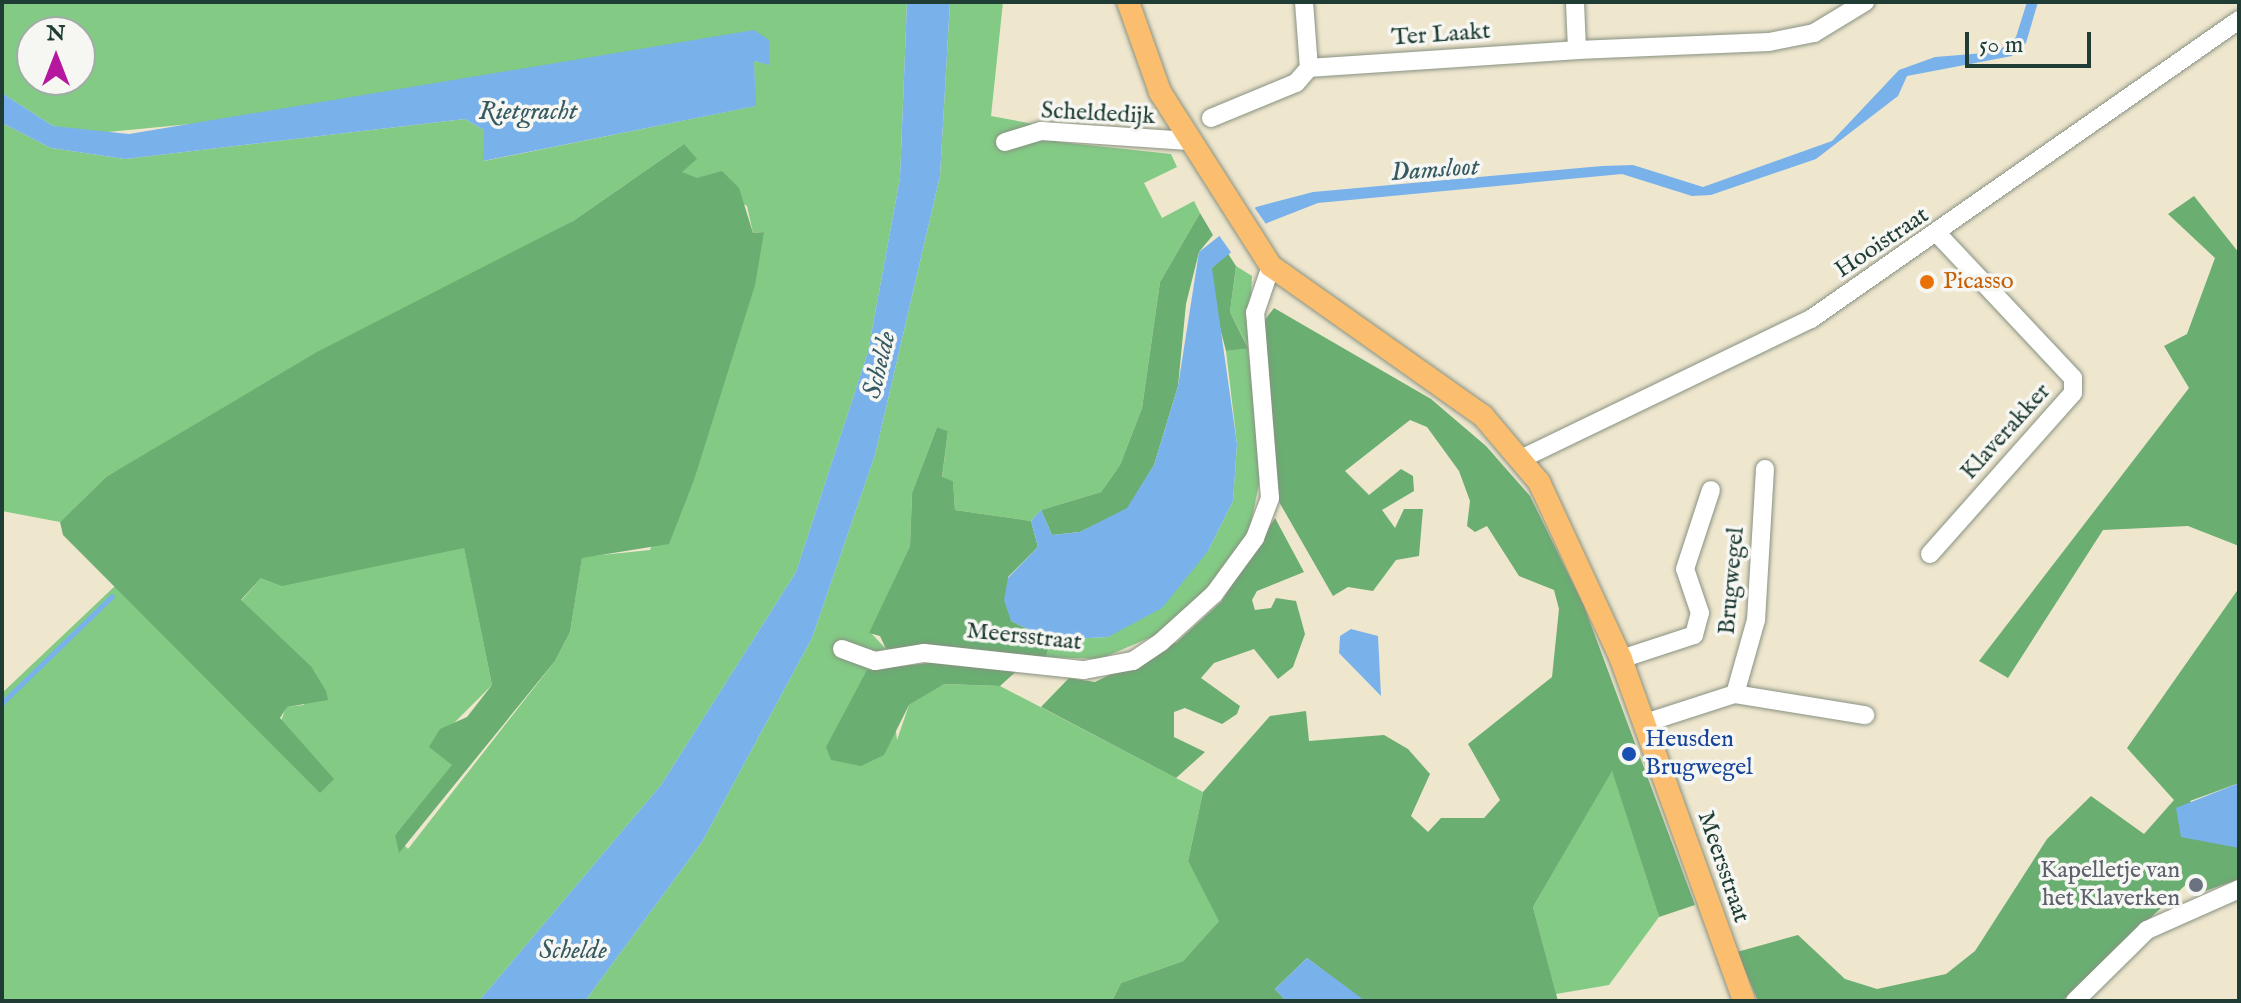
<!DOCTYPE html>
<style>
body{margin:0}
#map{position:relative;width:2241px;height:1003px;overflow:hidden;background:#efe6ce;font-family:"IM FELL English",serif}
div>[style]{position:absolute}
.green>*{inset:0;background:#83ca85}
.forest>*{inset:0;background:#6aae72}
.water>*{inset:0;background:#79b2ea}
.pier>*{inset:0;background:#efe6ce;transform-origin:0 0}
.stream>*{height:5px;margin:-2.5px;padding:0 2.5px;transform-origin:2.5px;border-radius:2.5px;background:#79b2ea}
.roads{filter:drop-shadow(0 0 2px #879281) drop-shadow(0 0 2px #879281)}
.minor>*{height:18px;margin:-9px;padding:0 9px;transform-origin:9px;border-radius:9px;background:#fff}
.major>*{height:22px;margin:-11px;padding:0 11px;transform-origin:11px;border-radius:11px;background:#fbbd6e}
.dots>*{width:22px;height:22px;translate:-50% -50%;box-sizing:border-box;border:4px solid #f6f6f2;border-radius:50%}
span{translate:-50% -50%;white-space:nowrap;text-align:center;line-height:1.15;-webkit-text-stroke:7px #f6f6f2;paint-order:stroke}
.street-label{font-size:24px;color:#1f3d34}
.food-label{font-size:24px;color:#c56008}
.left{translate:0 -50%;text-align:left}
.transit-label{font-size:24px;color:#164399}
.worship-label{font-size:24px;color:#5b616d}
.right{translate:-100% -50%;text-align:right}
.water-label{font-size:26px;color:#365a62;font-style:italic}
.frame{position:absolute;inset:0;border:4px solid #1f3d34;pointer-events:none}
.north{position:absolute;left:16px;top:16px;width:80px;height:80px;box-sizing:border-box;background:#f6f6f2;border:2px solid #a0aca6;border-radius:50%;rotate:0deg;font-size:22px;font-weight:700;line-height:32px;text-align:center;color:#1f3d34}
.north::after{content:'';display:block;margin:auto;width:28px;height:36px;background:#b5179e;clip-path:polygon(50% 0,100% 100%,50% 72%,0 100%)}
.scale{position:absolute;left:1965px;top:32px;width:126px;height:36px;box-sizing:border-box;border:4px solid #1f3d34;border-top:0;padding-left:10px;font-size:24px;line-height:28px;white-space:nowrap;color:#1f3d34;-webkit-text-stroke:6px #f6f6f2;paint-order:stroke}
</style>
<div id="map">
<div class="green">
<div style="clip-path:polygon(evenodd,2px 2px,907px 2px,900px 178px,868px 352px,796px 572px,661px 785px,479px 1001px,2px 1001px,2px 693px,115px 586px,320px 792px,333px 779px,280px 724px,286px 707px,304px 705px,311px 666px,241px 601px,261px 578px,464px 547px,492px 685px,430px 747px,453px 765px,395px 835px,408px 849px,555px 661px,570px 632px,582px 557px,650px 550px,763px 232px,753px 233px,747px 206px,681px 172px,684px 144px,573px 221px,106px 477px,60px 522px,2px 511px,2px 123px,51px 148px,125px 159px,465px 119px,484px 130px,484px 161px,755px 106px,754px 61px,769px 64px,769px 40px,253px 118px,87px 134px,53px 126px,2px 93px,2px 2px,32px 32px,80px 32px,80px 80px,32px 80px,32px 32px)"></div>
<div style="clip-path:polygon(950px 2px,1003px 2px,991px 116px,1044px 126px,1059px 142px,1171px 154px,1177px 167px,1144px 183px,1162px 218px,1194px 201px,1200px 213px,1160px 282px,1142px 408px,1120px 465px,1101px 492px,1041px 510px,1031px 521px,955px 510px,953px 481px,942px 478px,948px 431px,937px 427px,912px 493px,910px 546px,870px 632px,886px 649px,897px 740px,909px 705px,943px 684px,1000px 686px,1203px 792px,1188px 861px,1220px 920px,1183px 961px,1121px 983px,1112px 1001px,585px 1001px,702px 842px,812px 638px,875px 455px,940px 176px)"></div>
<div style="clip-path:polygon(1236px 266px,1252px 276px,1248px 348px,1261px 475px,1249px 532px,1213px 584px,1156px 635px,1100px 659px,1046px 657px,1051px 640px,1108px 637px,1208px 551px,1233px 501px,1237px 444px,1226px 351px,1248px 347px,1230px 312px)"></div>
<div style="clip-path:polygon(1612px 770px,1659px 917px,1609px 985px,1556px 994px,1533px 907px)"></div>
</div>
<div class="forest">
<div style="clip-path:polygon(684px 144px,697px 159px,682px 172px,697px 178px,722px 171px,739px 188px,753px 233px,764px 232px,755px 285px,694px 480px,669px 544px,582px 558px,570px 632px,555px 661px,399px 853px,395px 835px,452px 765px,429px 747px,440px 729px,467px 717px,492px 685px,464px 548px,282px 586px,261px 578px,241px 600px,311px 666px,326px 691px,328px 700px,287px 707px,280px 718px,334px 779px,320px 793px,63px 535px,60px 522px,106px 477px,317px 352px,573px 221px)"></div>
<div style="clip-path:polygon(2194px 196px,2239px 253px,2239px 546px,2188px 526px,2103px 530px,2008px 678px,1979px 661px,2189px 388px,2164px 346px,2187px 334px,2215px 258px,2168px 214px)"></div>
<div style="clip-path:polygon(1200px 213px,1213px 235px,1199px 252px,1186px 304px,1178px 386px,1154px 465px,1127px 509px,1080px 532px,1052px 535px,1041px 510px,1101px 492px,1120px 465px,1142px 408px,1160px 282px)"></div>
<div style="clip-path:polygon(1227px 252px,1236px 266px,1230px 312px,1248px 348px,1226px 351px,1210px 289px,1212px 268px)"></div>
<div style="clip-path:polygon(1274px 308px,1431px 399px,1486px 446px,1530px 496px,1584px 606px,1695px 905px,1659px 917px,1612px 771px,1533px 907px,1558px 1001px,1364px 1001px,1307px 958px,1275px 989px,1286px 1001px,1112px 1001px,1121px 983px,1183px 961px,1219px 921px,1188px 861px,1203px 792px,1270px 716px,1306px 711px,1309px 741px,1384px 735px,1408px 749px,1430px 774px,1411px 816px,1428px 832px,1441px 818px,1484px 818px,1500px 800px,1468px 744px,1552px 677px,1559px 609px,1554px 590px,1519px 576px,1487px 526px,1475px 532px,1467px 526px,1470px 501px,1459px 471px,1427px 427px,1410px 420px,1345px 471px,1369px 495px,1401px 469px,1413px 476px,1414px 491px,1382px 510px,1395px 528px,1404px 509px,1423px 509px,1419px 556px,1396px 560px,1373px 591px,1348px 587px,1333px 596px,1278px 500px,1264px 321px)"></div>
<div style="clip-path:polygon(937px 427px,948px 431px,942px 477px,953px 481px,955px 510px,1031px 521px,1038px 547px,1008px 577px,1011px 621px,1051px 640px,1046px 657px,886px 649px,880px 636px,869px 633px,910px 546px,912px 493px)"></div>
<div style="clip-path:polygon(1275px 518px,1304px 572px,1257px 591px,1252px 600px,1255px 610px,1271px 608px,1276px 598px,1296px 601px,1305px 634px,1293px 667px,1278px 679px,1254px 649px,1214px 663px,1201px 678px,1240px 706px,1237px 714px,1222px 724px,1185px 708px,1174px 712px,1174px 737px,1205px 752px,1176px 778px,1041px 707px,1069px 678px,1095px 682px,1177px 642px,1221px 602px)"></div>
<div style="clip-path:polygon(2239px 588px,2239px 783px,2190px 801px,2239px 848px,2239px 879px,2197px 894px,2204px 879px,2195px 876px,2062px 1001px,1758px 1001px,1737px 952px,1798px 935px,1845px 979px,1877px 989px,1946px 974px,1975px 951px,2047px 839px,2091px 796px,2144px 834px,2174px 800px,2127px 748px)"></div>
<div style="clip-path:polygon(937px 662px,1020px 668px,1000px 686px,944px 684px,909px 705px,884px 755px,861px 766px,831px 760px,826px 747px,867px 670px)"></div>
</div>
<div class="water">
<div style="clip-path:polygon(907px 2px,950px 2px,940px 176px,875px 455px,812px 638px,702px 842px,585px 1001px,479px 1001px,661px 785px,796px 572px,868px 352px,900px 178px)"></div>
<div style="clip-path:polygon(2027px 2px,2038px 2px,2026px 43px,2012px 56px,1907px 76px,1898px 96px,1816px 159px,1711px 195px,1692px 196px,1622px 174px,1318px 203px,1267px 223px,1212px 268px,1237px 444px,1233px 501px,1208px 551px,1162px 608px,1108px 637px,1051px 640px,1011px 621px,1004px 600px,1008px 578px,1038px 547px,1031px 521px,1041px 510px,1052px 535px,1080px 532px,1127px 508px,1154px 465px,1178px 386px,1199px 252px,1256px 207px,1313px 192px,1602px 166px,1633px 165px,1703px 187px,1832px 141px,1899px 70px,1935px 57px,1997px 52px,2016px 37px)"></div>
<div style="clip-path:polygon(754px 30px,769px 40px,770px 65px,754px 61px,756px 106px,483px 161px,484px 130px,465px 119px,125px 159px,51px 148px,2px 123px,2px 93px,53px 126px,129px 134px)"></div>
<div style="clip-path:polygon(1351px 629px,1378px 636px,1381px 696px,1339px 653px,1340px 636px)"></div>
<div style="clip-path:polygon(2239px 783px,2239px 848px,2181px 837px,2176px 808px)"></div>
<div style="clip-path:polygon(1307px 958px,1364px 1000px,1364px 1001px,1286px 1001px,1275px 989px)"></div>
</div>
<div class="pier">
<div style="left:1252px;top:204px;width:28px;height:45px;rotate:55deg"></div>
</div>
<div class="stream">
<div style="left:2px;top:703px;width:153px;rotate:-44.2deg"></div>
</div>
<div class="roads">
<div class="minor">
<div style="left:1304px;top:2px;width:66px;rotate:85.7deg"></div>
<div style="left:1309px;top:68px;width:269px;rotate:-3.8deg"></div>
<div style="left:1575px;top:2px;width:48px;rotate:87.6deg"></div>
<div style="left:1577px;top:50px;width:192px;rotate:-2.4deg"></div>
<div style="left:1769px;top:42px;width:46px;rotate:-11.3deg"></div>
<div style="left:1814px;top:33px;width:60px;rotate:-31.3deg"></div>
<div style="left:1211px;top:118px;width:92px;rotate:-22.4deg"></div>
<div style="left:1296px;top:83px;width:20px;rotate:-49deg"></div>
<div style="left:1005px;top:142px;width:38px;rotate:-17deg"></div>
<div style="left:1041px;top:131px;width:148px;rotate:3.9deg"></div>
<div style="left:1523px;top:458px;width:320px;rotate:-25.8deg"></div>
<div style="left:1811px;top:319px;width:522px;rotate:-34.94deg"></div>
<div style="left:1765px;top:469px;width:151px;rotate:93.4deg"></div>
<div style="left:1756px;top:620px;width:77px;rotate:105.8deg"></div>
<div style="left:1735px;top:694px;width:132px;rotate:9.2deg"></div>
<div style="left:1930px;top:554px;width:215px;rotate:-48.4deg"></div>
<div style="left:2073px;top:393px;width:15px;rotate:-90deg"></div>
<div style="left:2073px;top:378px;width:197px;rotate:-133.2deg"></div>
<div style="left:842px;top:649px;width:35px;rotate:20deg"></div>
<div style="left:875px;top:661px;width:50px;rotate:-9.3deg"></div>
<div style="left:924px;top:653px;width:161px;rotate:6.1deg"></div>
<div style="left:1084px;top:670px;width:50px;rotate:-10.4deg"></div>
<div style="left:1133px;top:661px;width:34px;rotate:-34deg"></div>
<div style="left:1161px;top:642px;width:72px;rotate:-42.2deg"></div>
<div style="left:1214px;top:594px;width:69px;rotate:-53.8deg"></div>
<div style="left:1255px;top:538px;width:43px;rotate:-69.4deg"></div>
<div style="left:1270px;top:498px;width:186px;rotate:-94.6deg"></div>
<div style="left:1255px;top:313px;width:50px;rotate:-71.2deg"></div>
<div style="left:1621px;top:659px;width:77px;rotate:-18.2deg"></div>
<div style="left:1694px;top:635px;width:23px;rotate:-75deg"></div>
<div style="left:1700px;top:613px;width:46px;rotate:-108.8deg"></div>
<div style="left:1685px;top:569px;width:83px;rotate:-71.8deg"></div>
<div style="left:1645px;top:723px;width:95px;rotate:-17.9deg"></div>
<div style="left:2075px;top:1001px;width:101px;rotate:-44.6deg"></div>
<div style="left:2147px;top:930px;width:101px;rotate:-24deg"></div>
</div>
<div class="major">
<div style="left:1128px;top:2px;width:96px;rotate:70.4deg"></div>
<div style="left:1160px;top:92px;width:206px;rotate:57.5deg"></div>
<div style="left:1271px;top:266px;width:260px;rotate:35.3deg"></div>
<div style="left:1483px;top:416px;width:87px;rotate:49.7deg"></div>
<div style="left:1539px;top:482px;width:195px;rotate:65.1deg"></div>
<div style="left:1621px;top:659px;width:363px;rotate:70.2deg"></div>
</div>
</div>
<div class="dots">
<div style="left:1927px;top:282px;background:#e8710a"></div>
<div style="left:1629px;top:754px;background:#1a4fb4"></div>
<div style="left:2196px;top:885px;background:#6b7280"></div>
</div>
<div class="street-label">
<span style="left:1441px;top:35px;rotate:-4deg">Ter Laakt</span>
<span style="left:1098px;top:114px;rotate:3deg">Scheldedijk</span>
<span style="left:1882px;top:243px;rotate:-34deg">Hooistraat</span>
<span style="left:2006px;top:432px;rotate:-48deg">Klaverakker</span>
<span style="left:1732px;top:581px;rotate:-85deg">Brugwegel</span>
<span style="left:1024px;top:637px;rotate:6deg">Meersstraat</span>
<span style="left:1723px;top:867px;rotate:71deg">Meersstraat</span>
</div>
<div class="food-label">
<span class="left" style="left:1943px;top:282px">Picasso</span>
</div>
<div class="transit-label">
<span class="left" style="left:1645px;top:754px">Heusden<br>Brugwegel</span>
</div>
<div class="worship-label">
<span class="right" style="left:2180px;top:885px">Kapelletje van<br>het Klaverken</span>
</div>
<div class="water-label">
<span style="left:528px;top:112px">Rietgracht</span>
<span style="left:1435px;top:170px;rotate:-4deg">Damsloot</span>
<span style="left:880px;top:365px;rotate:-76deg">Schelde</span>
<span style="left:573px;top:951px">Schelde</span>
</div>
<div class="frame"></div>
<div class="north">N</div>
<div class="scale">50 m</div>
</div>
